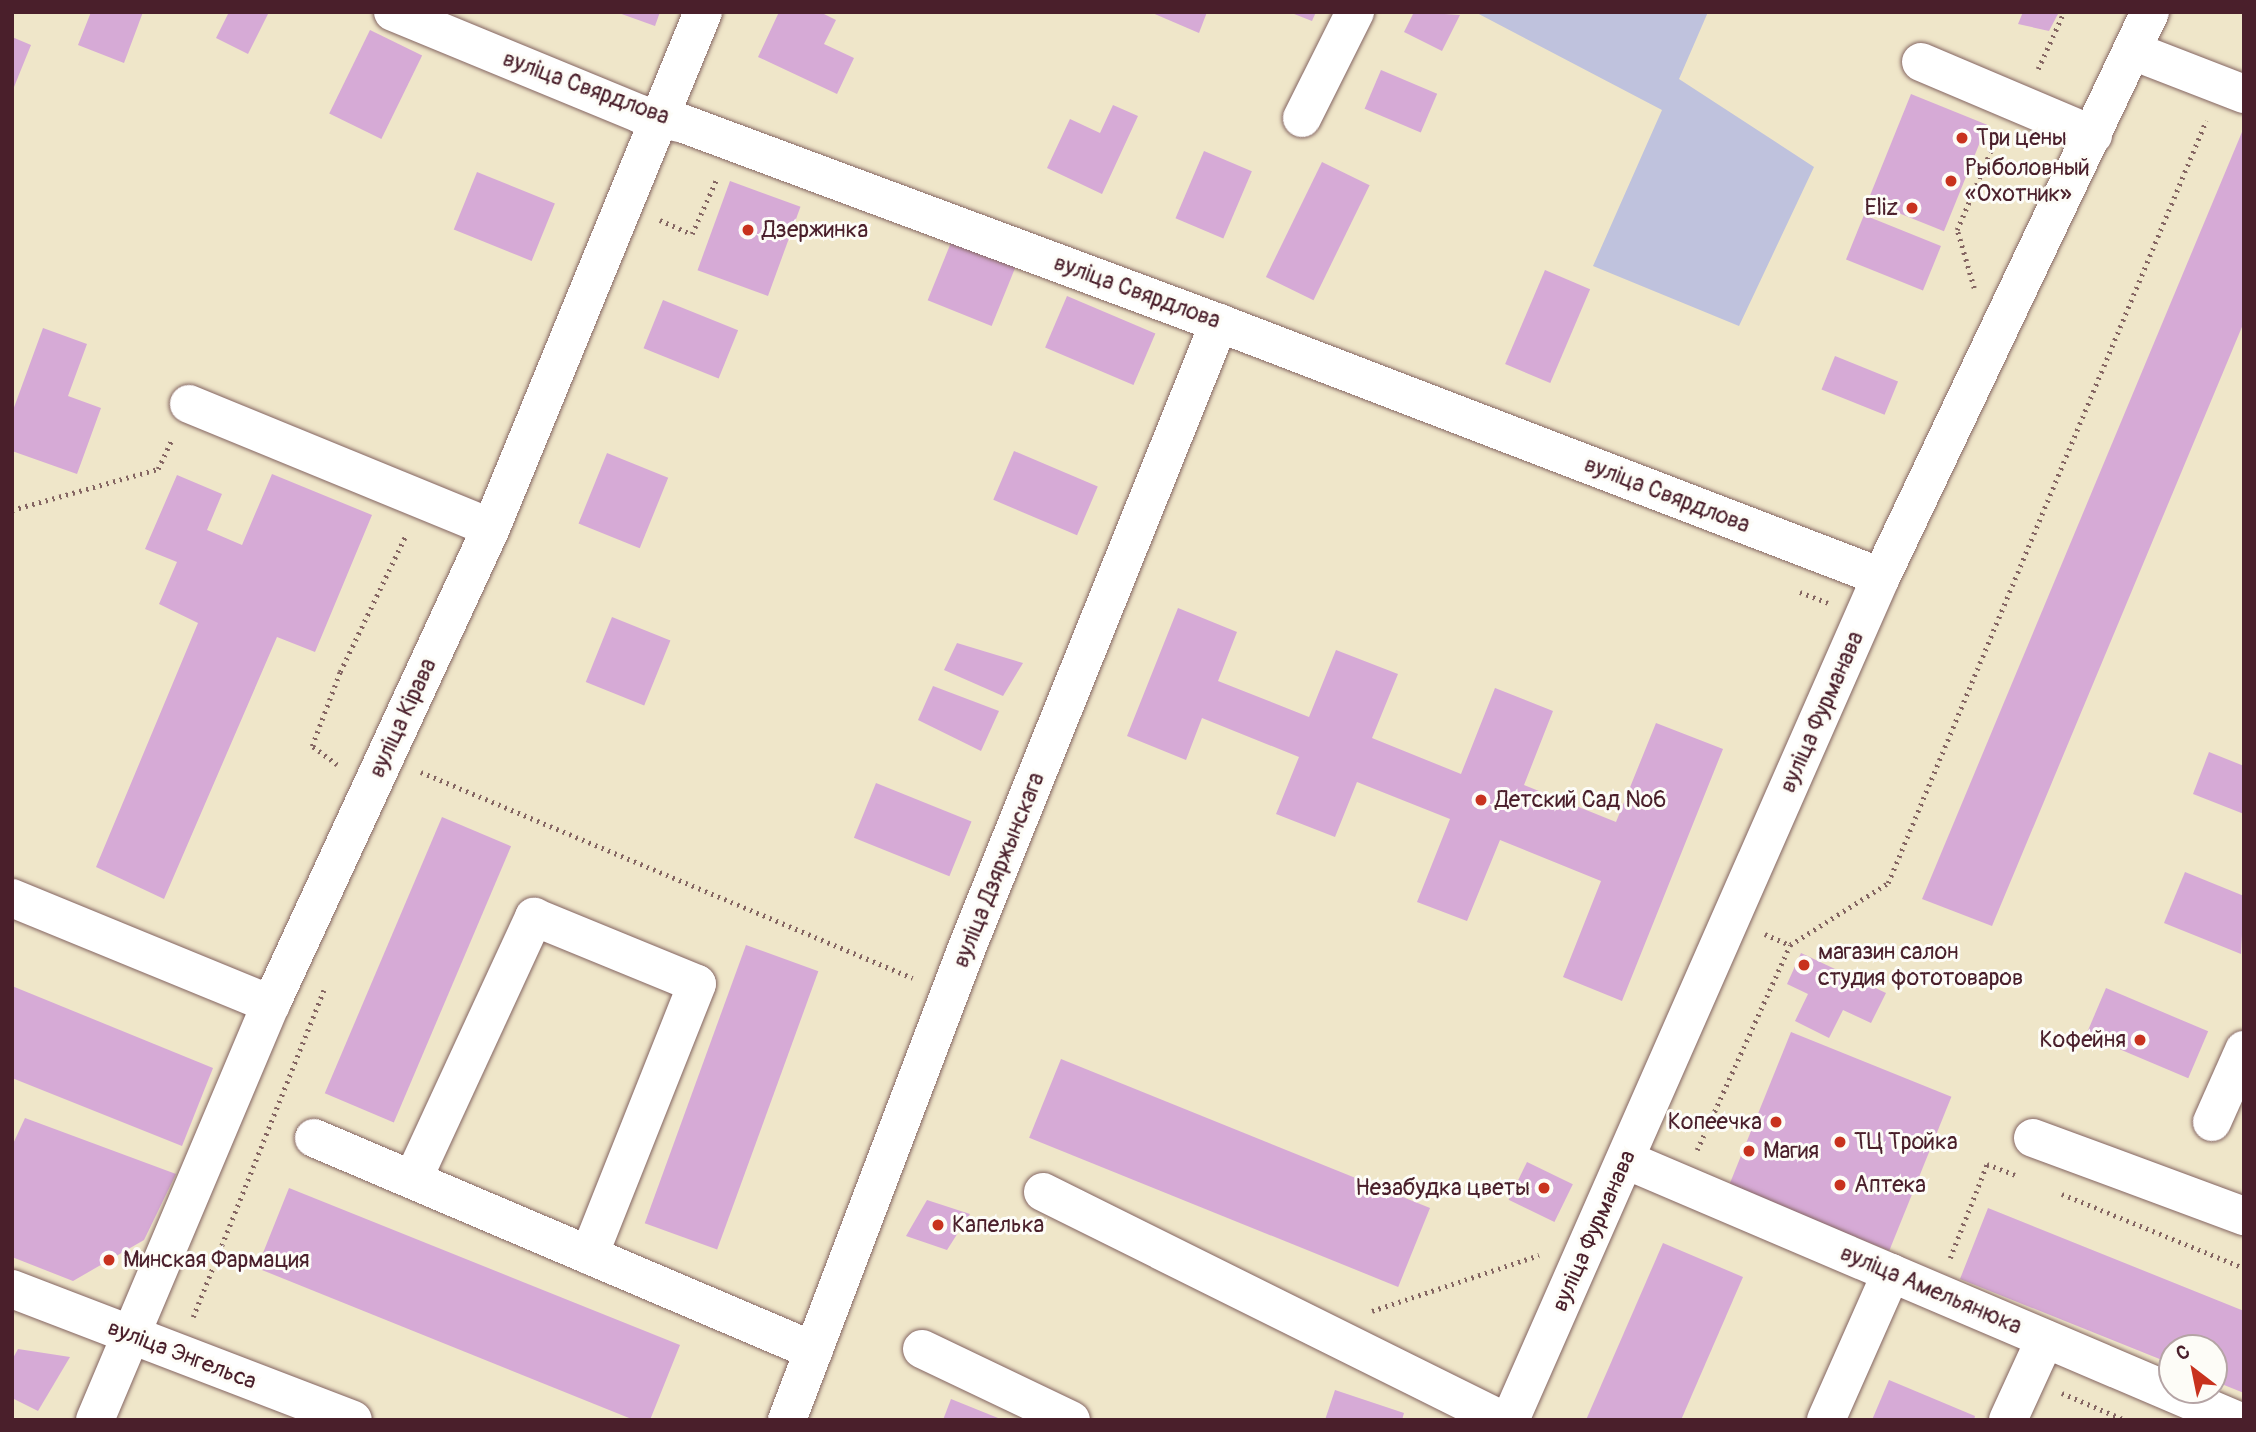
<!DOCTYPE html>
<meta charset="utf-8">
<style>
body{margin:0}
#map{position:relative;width:2256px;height:1432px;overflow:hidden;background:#efe6c9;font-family:Pangolin,sans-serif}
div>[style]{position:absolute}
.industrial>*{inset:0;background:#bfc2dd}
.building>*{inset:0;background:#d6aad6;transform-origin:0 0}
.path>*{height:4.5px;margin-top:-2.25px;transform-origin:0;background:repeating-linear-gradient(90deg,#846562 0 2px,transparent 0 7px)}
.roads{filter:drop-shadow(0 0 2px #846562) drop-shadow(0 0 2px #846562)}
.minor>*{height:38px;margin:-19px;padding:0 19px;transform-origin:19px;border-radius:19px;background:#fff}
.dots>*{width:19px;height:19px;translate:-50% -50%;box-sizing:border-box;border:4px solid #fdfcf7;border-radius:50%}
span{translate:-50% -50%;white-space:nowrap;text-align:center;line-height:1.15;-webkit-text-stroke:6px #fdfcf7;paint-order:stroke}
.street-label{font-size:23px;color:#4a1f2b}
.poi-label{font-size:23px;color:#4a1f2b}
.left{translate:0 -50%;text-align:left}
.right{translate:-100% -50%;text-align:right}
.frame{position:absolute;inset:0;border:14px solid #4a1f2b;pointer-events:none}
.north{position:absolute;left:2158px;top:1334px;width:70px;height:70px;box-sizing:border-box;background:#fdfcf7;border:2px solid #b5a4a5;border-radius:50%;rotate:328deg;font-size:19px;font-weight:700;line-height:28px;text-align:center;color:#4a1f2b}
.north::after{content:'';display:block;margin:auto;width:24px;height:32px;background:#c8321e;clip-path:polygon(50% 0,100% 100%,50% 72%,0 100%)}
</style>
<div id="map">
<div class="industrial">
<div style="clip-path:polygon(1475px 12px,1708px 12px,1679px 79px,1814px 167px,1739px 326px,1593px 266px,1662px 110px)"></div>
</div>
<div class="building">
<div style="clip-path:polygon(91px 12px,143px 12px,124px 63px,78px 45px)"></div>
<div style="clip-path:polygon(229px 12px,269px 12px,248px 54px,216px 38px)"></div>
<div style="clip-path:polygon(616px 12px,660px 12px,655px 26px)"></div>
<div style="clip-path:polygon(779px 12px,820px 12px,836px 20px,824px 44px,854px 58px,837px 94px,758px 57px)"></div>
<div style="clip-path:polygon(1150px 12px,1207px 12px,1199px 33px)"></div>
<div style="clip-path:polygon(1289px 12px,1316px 12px,1312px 21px)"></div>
<div style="clip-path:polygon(1414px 12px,1460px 15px,1442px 51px,1404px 32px)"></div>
<div style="clip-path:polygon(2023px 12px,2059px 12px,2049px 31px,2018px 24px)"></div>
<div style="left:370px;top:30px;width:58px;height:93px;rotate:26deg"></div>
<div style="clip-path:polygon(12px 37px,31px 45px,12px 92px)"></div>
<div style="left:1381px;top:70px;width:61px;height:42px;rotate:23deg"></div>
<div style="left:1911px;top:94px;width:82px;height:115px;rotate:22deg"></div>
<div style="clip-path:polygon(1113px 105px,1138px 116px,1102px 194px,1047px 168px,1070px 119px,1100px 133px)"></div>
<div style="clip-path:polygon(2242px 132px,2244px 322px,1992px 926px,1922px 899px)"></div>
<div style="left:1204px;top:151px;width:52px;height:73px;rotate:23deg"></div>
<div style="left:1322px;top:162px;width:53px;height:128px;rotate:26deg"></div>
<div style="left:477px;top:172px;width:84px;height:62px;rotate:22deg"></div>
<div style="left:730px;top:181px;width:75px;height:95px;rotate:20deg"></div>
<div style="left:1864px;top:215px;width:83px;height:48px;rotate:22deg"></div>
<div style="left:952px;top:240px;width:69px;height:65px;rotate:22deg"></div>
<div style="left:1545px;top:270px;width:49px;height:102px;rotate:23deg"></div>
<div style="left:1067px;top:296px;width:96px;height:56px;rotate:23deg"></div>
<div style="left:663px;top:300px;width:81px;height:52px;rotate:22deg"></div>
<div style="clip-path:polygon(43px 328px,87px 344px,68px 396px,101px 408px,77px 474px,12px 451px,12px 413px)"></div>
<div style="left:1835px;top:356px;width:68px;height:36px;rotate:22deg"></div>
<div style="left:1014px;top:451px;width:91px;height:53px;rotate:23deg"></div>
<div style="left:607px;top:453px;width:66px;height:76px;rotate:22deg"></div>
<div style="clip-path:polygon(272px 474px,372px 515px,315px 652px,277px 637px,164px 899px,96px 867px,198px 623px,159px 604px,177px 562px,145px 549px,177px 475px,222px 494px,207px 530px,242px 545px)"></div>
<div style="clip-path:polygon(1178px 608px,1237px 632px,1218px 681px,1309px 717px,1336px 650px,1398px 674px,1372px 738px,1461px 774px,1495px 688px,1553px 711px,1524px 785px,1616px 822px,1656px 723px,1723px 749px,1622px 1001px,1563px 977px,1601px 881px,1500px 840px,1467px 921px,1417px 902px,1450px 819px,1357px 782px,1335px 837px,1276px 814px,1299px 757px,1202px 718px,1186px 760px,1127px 736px)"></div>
<div style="left:612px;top:617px;width:63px;height:70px;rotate:22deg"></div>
<div style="clip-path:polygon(957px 643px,1023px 663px,1003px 696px,944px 670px)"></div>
<div style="clip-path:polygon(933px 686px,999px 711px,981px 751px,918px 720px)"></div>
<div style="clip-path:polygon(2209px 752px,2244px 766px,2244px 814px,2193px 794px)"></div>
<div style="left:876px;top:783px;width:103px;height:59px;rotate:22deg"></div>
<div style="left:442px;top:817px;width:75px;height:300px;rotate:23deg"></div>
<div style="clip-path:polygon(2185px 872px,2244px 896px,2241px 954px,2164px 923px)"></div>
<div style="left:746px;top:945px;width:77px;height:296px;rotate:20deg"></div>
<div style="clip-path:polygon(1801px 953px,1886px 993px,1871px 1023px,1843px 1010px,1829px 1038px,1795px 1021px,1808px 994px,1787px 984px)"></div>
<div style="clip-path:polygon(12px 986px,213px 1068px,182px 1146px,12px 1078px)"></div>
<div style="left:2106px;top:988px;width:111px;height:51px;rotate:23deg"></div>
<div style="left:1791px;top:1032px;width:173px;height:166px;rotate:22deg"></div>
<div style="left:1061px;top:1059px;width:398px;height:85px;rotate:22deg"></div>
<div style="clip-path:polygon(25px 1118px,176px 1174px,144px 1240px,73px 1281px,12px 1257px,12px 1146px)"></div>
<div style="left:1527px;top:1162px;width:51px;height:42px;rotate:26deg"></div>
<div style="clip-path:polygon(289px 1188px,680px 1345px,650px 1420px,634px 1420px,257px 1268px)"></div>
<div style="clip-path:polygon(927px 1200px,970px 1214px,947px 1250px,906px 1236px)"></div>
<div style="clip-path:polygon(1988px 1208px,2244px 1311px,2244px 1393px,2214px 1381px,2214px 1348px,2172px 1348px,2172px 1364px,1960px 1279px)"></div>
<div style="clip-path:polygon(1663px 1243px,1743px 1277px,1681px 1420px,1586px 1420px)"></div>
<div style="clip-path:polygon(18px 1349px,70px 1357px,38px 1411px,12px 1398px,12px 1360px)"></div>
<div style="clip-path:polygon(1889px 1380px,1975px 1416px,1974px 1420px,1872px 1420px)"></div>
<div style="clip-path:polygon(1335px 1390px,1404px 1413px,1402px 1420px,1325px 1420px)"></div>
<div style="clip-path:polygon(951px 1399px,1003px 1420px,943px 1420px)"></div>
</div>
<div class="path">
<div style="left:2038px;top:69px;width:63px;rotate:-65.5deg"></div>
<div style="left:660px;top:220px;width:35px;rotate:24deg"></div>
<div style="left:692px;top:234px;width:61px;rotate:-65.9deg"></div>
<div style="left:1974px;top:288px;width:60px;rotate:-106.3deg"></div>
<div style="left:1957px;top:230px;width:102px;rotate:-66.9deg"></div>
<div style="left:12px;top:510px;width:152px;rotate:-15.7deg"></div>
<div style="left:158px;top:469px;width:33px;rotate:-65deg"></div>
<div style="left:1800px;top:592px;width:30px;rotate:21deg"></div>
<div style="left:337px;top:765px;width:31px;rotate:-143deg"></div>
<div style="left:312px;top:746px;width:79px;rotate:-69.3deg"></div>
<div style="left:340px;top:672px;width:152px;rotate:-64.3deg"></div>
<div style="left:421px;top:772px;width:533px;rotate:22.72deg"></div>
<div style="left:1765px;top:934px;width:27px;rotate:24deg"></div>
<div style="left:1697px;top:1150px;width:225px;rotate:-65.6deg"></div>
<div style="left:1790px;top:945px;width:116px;rotate:-32.3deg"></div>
<div style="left:1888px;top:883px;width:826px;rotate:-67.35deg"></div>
<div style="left:2062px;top:1194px;width:196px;rotate:22.1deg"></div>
<div style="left:1950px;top:1258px;width:101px;rotate:-68.5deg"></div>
<div style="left:1987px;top:1164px;width:30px;rotate:21deg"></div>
<div style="left:1372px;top:1311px;width:176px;rotate:-18.5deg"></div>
<div style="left:193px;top:1317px;width:352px;rotate:-68.2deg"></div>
<div style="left:2062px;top:1393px;width:69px;rotate:23.2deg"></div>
</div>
<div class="roads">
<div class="minor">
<div style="left:393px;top:12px;width:267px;rotate:22.4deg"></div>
<div style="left:640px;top:114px;width:45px;rotate:12.8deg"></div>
<div style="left:684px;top:124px;width:571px;rotate:20.4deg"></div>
<div style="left:1219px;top:323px;width:709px;rotate:20.99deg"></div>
<div style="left:2133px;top:51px;width:119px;rotate:21.2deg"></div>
<div style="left:1921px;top:62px;width:187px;rotate:23deg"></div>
<div style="left:1302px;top:118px;width:119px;rotate:-63.4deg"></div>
<div style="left:189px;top:404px;width:326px;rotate:22.3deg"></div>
<div style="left:12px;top:898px;width:280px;rotate:22.3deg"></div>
<div style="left:2212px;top:1122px;width:79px;rotate:-66deg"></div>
<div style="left:314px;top:1138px;width:543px;rotate:23.07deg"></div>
<div style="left:2033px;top:1138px;width:225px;rotate:20.3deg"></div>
<div style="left:1626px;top:1160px;width:663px;rotate:23.09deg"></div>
<div style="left:413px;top:1179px;width:289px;rotate:-65.2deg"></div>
<div style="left:534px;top:917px;width:176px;rotate:22.3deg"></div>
<div style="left:697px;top:984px;width:292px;rotate:111.7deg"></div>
<div style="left:1043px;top:1192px;width:513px;rotate:26.42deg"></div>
<div style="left:12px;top:1289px;width:365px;rotate:21deg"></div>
<div style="left:922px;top:1349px;width:165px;rotate:25.5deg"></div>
<div style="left:95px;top:1420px;width:452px;rotate:-67.1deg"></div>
<div style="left:271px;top:1004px;width:524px;rotate:-65.19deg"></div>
<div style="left:491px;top:528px;width:558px;rotate:-67.66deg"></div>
<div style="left:787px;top:1420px;width:508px;rotate:-69.14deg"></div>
<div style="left:968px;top:945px;width:671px;rotate:-68.02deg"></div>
<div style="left:1510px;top:1420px;width:921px;rotate:-66.25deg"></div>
<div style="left:1881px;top:577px;width:626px;rotate:-64.54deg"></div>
<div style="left:1826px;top:1420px;width:161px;rotate:-66.1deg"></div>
<div style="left:2008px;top:1420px;width:89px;rotate:-65.4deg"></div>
</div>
</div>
<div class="dots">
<div style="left:1962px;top:138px;background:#c8321e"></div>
<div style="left:1951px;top:181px;background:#c8321e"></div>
<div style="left:1912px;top:208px;background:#c8321e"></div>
<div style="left:748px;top:230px;background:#c8321e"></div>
<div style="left:1481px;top:800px;background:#c8321e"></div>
<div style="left:1804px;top:965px;background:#c8321e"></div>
<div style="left:2140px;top:1040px;background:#c8321e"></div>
<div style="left:1776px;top:1122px;background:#c8321e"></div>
<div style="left:1840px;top:1142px;background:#c8321e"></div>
<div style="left:1749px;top:1151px;background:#c8321e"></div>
<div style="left:1840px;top:1185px;background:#c8321e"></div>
<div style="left:1544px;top:1188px;background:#c8321e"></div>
<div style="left:938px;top:1225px;background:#c8321e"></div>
<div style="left:109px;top:1260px;background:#c8321e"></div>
</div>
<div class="street-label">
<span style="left:586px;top:88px;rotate:20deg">вуліца Свярдлова</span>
<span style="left:1137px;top:292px;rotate:20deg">вуліца Свярдлова</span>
<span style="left:1667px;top:495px;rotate:21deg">вуліца Свярдлова</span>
<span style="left:1822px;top:712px;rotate:-66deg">вуліца Фурманава</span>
<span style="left:403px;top:718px;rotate:-65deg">вуліца Кірава</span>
<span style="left:999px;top:870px;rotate:-68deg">вуліца Дзяржынскага</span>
<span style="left:1594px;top:1231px;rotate:-66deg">вуліца Фурманава</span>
<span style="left:1931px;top:1290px;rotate:23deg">вуліца Амельянюка</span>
<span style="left:182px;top:1355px;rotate:21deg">вуліца Энгельса</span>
</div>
<div class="poi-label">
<span class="left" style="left:1976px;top:138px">Три цены</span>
<span class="left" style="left:1965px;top:181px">Рыболовный<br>«Охотник»</span>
<span class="right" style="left:1898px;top:208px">Eliz</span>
<span class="left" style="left:762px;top:230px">Дзержинка</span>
<span class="left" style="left:1495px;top:800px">Детский Сад №6</span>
<span class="left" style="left:1818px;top:965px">магазин салон<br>студия фототоваров</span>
<span class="right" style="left:2126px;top:1040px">Кофейня</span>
<span class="right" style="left:1762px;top:1122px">Копеечка</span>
<span class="left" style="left:1854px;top:1142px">ТЦ Тройка</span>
<span class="left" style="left:1763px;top:1151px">Магия</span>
<span class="left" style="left:1854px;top:1185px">Аптека</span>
<span class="right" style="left:1530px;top:1188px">Незабудка цветы</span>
<span class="left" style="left:952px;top:1225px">Капелька</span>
<span class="left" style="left:123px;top:1260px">Минская Фармация</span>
</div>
<div class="frame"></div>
<div class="north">С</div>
</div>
